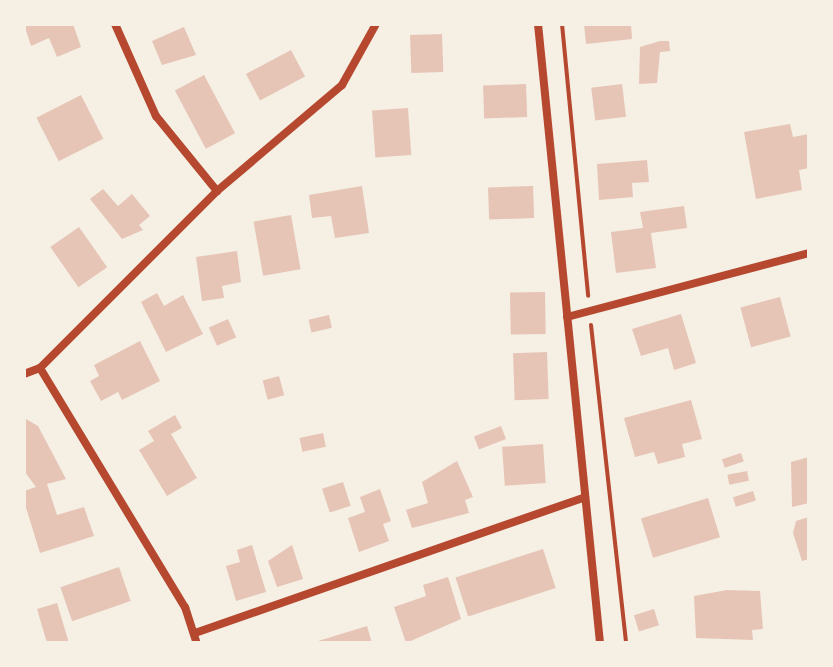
<!DOCTYPE html>
<style>
body{margin:0}
#map{position:relative;width:833px;height:667px;overflow:hidden;background:#f6efe4;font-family:Poppins,sans-serif}
div>[style]{position:absolute}
.building>*{inset:0;background:#e6c5b7;transform-origin:0 0}
.path>*{height:4px;margin:-2px;padding:0 2px;transform-origin:2px;border-radius:2px;background:#b5482f}
.minor>*{height:8px;margin:-4px;padding:0 4px;transform-origin:4px;border-radius:4px;background:#b5482f}
span{translate:-50% -50%;white-space:nowrap;text-align:center;line-height:1.15;-webkit-text-stroke:6px #f6efe4;paint-order:stroke}
.frame{position:absolute;inset:0;border:26px solid #f6efe4;pointer-events:none}
</style>
<div id="map">
<div class="building">
<div style="clip-path:polygon(24px 24px,73px 24px,81px 47px,57px 57px,49px 38px,31px 46px)"></div>
<div style="clip-path:polygon(584px 24px,631px 24px,632px 39px,586px 44px)"></div>
<div style="clip-path:polygon(184px 27px,196px 55px,162px 65px,152px 41px)"></div>
<div style="left:442px;top:34px;width:38px;height:32px;rotate:88deg"></div>
<div style="clip-path:polygon(660px 41px,669px 41px,670px 51px,660px 52px,657px 83px,639px 84px,640px 47px)"></div>
<div style="left:291px;top:50px;width:30px;height:51px;rotate:62deg"></div>
<div style="left:204px;top:75px;width:66px;height:33px;rotate:62deg"></div>
<div style="left:526px;top:84px;width:33px;height:43px;rotate:88deg"></div>
<div style="left:622px;top:84px;width:33px;height:31px;rotate:83deg"></div>
<div style="left:81px;top:95px;width:49px;height:50px;rotate:63deg"></div>
<div style="left:408px;top:108px;width:47px;height:36px;rotate:86deg"></div>
<div style="clip-path:polygon(790px 124px,793px 137px,809px 134px,809px 168px,799px 170px,802px 190px,756px 199px,744px 132px)"></div>
<div style="clip-path:polygon(647px 160px,649px 182px,632px 183px,633px 197px,599px 200px,597px 164px)"></div>
<div style="clip-path:polygon(362px 186px,369px 233px,335px 238px,331px 216px,312px 218px,309px 195px)"></div>
<div style="left:533px;top:186px;width:32px;height:45px;rotate:88deg"></div>
<div style="clip-path:polygon(103px 189px,118px 206px,132px 194px,150px 216px,139px 225px,143px 230px,122px 239px,90px 199px)"></div>
<div style="clip-path:polygon(684px 206px,687px 228px,651px 233px,656px 268px,616px 273px,611px 232px,643px 228px,640px 212px)"></div>
<div style="left:291px;top:215px;width:55px;height:38px;rotate:80deg"></div>
<div style="left:79px;top:227px;width:49px;height:35px;rotate:55deg"></div>
<div style="clip-path:polygon(237px 251px,241px 282px,222px 286px,224px 298px,202px 301px,196px 257px)"></div>
<div style="left:545px;top:292px;width:42px;height:35px;rotate:89deg"></div>
<div style="clip-path:polygon(157px 293px,164px 306px,183px 295px,203px 334px,166px 352px,141px 302px)"></div>
<div style="left:780px;top:297px;width:41px;height:41px;rotate:75deg"></div>
<div style="clip-path:polygon(681px 314px,696px 363px,674px 370px,668px 348px,641px 356px,632px 329px)"></div>
<div style="left:329px;top:315px;width:13px;height:21px;rotate:77deg"></div>
<div style="left:228px;top:319px;width:20px;height:21px;rotate:66deg"></div>
<div style="clip-path:polygon(140px 341px,160px 381px,122px 400px,118px 392px,101px 401px,90px 381px,99px 376px,94px 365px)"></div>
<div style="left:547px;top:352px;width:47px;height:34px;rotate:88deg"></div>
<div style="left:279px;top:376px;width:20px;height:17px;rotate:75deg"></div>
<div style="clip-path:polygon(691px 400px,702px 439px,682px 444px,685px 457px,658px 464px,654px 452px,635px 457px,624px 418px)"></div>
<div style="clip-path:polygon(175px 415px,182px 428px,171px 434px,197px 478px,167px 496px,139px 450px,154px 441px,148px 431px)"></div>
<div style="clip-path:polygon(26px 419px,38px 426px,66px 479px,47px 484px,57px 515px,84px 507px,94px 536px,40px 553px,24px 501px,24px 491px,36px 487px,24px 471px)"></div>
<div style="left:501px;top:426px;width:14px;height:29px;rotate:69deg"></div>
<div style="left:323px;top:433px;width:14px;height:24px;rotate:78deg"></div>
<div style="left:543px;top:444px;width:39px;height:41px;rotate:86deg"></div>
<div style="left:741px;top:453px;width:9px;height:20px;rotate:72deg"></div>
<div style="clip-path:polygon(809px 457px,809px 503px,792px 507px,791px 462px)"></div>
<div style="clip-path:polygon(457px 461px,473px 497px,465px 500px,469px 513px,412px 528px,406px 510px,428px 503px,422px 482px)"></div>
<div style="left:747px;top:471px;width:10px;height:20px;rotate:79deg"></div>
<div style="left:343px;top:482px;width:25px;height:22px;rotate:72deg"></div>
<div style="clip-path:polygon(380px 489px,391px 521px,383px 524px,389px 541px,359px 552px,348px 518px,365px 512px,360px 497px)"></div>
<div style="left:753px;top:491px;width:10px;height:21px;rotate:73deg"></div>
<div style="left:708px;top:498px;width:41px;height:70px;rotate:73deg"></div>
<div style="clip-path:polygon(809px 517px,809px 559px,802px 561px,793px 533px,796px 521px)"></div>
<div style="clip-path:polygon(252px 545px,266px 592px,236px 601px,226px 566px,240px 562px,237px 550px)"></div>
<div style="clip-path:polygon(292px 545px,303px 579px,277px 587px,268px 561px)"></div>
<div style="left:543px;top:549px;width:41px;height:92px;rotate:72deg"></div>
<div style="left:119px;top:567px;width:36px;height:62px;rotate:71deg"></div>
<div style="clip-path:polygon(448px 577px,461px 619px,406px 643px,394px 607px,426px 596px,423px 585px)"></div>
<div style="clip-path:polygon(727px 590px,760px 591px,763px 629px,752px 630px,753px 640px,696px 638px,694px 596px)"></div>
<div style="clip-path:polygon(57px 603px,69px 643px,47px 643px,37px 609px)"></div>
<div style="left:654px;top:609px;width:17px;height:21px;rotate:73deg"></div>
<div style="clip-path:polygon(367px 626px,372px 643px,315px 643px,315px 642px)"></div>
</div>
<div class="path">
<div style="left:562px;top:24px;width:273px;rotate:84.5deg"></div>
<div style="left:591px;top:325px;width:320px;rotate:83.7deg"></div>
</div>
<div class="minor">
<div style="left:115px;top:24px;width:101px;rotate:66deg"></div>
<div style="left:156px;top:116px;width:97px;rotate:50.9deg"></div>
<div style="left:538px;top:24px;width:622px;rotate:84.28deg"></div>
<div style="left:567px;top:317px;width:250px;rotate:-14.8deg"></div>
<div style="left:40px;top:368px;width:280px;rotate:58.8deg"></div>
<div style="left:185px;top:607px;width:38px;rotate:72deg"></div>
<div style="left:24px;top:374px;width:17px;rotate:-21deg"></div>
<div style="left:40px;top:368px;width:250px;rotate:-45deg"></div>
<div style="left:217px;top:191px;width:164px;rotate:-40.3deg"></div>
<div style="left:342px;top:85px;width:70px;rotate:-60.9deg"></div>
<div style="left:195px;top:633px;width:413px;rotate:-19.2deg"></div>
</div>
<div class="frame"></div>
</div>
